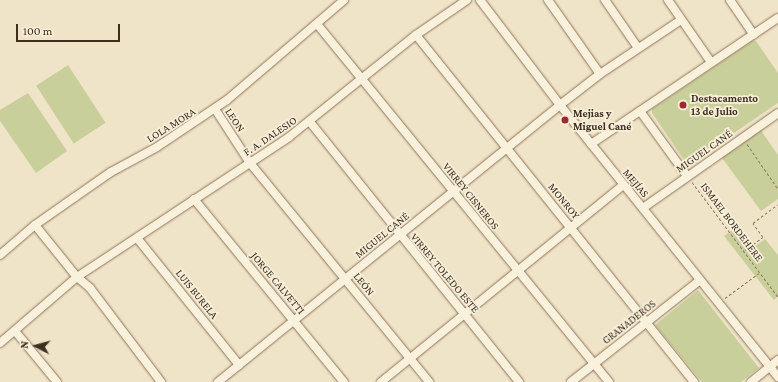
<!DOCTYPE html>
<meta charset="utf-8">
<style>
body{margin:0}
#map{position:relative;width:778px;height:382px;overflow:hidden;background:#f0e4c8;font-family:"Crimson Pro",serif}
div>[style]{position:absolute}
.green>*{inset:0;background:#c9cf9b;transform-origin:0 0}
.path>*{height:1px;margin-top:-0.5px;transform-origin:0;background:repeating-linear-gradient(90deg,#8d765c 0 3px,transparent 0 5px)}
.roads{filter:drop-shadow(0 0 1px #8d765c) drop-shadow(0 0 1px #8d765c)}
.street>*{height:8px;margin:-4px;padding:0 4px;transform-origin:4px;border-radius:4px;background:#faf1dc}
.dots>*{width:11px;height:11px;translate:-50% -50%;box-sizing:border-box;border:2px solid #f7eed8;border-radius:50%}
span{translate:-50% -50%;white-space:nowrap;text-align:center;line-height:1.15;-webkit-text-stroke:3.5px #f7eed8;paint-order:stroke}
.poi-label{font-size:11px;color:#3d2e20;font-weight:700}
.left{translate:0 -50%;text-align:left}
.street-label{font-size:11px;color:#3d2e20}
.north{position:absolute;left:16px;top:326px;width:40px;height:40px;-webkit-text-stroke:3px #f7eed8;paint-order:stroke;rotate:276deg;font-size:11px;font-weight:700;line-height:16px;text-align:center;color:#3d2e20}
.north::after{content:'';display:block;margin:auto;width:14px;height:18px;background:#3d2e20;clip-path:polygon(50% 0,100% 100%,50% 72%,0 100%)}
.scale{position:absolute;left:16px;top:24px;width:104px;height:18px;box-sizing:border-box;border:2px solid #3d2e20;border-top:0;padding-left:5px;font-size:12px;line-height:14px;white-space:nowrap;color:#3d2e20;-webkit-text-stroke:3px #f7eed8;paint-order:stroke}
</style>
<div id="map">
<div class="green">
<div style="clip-path:polygon(752px 41px,756px 41px,778px 73px,778px 103px,690px 163px,686px 163px,652px 113px,652px 109px)"></div>
<div style="left:68px;top:65px;width:69px;height:38px;rotate:57deg"></div>
<div style="clip-path:polygon(28px 93px,67px 151px,36px 173px,0 121px,0 110px)"></div>
<div style="clip-path:polygon(760px 129px,778px 155px,778px 199px,761px 211px,722px 158px)"></div>
<div style="clip-path:polygon(734px 229px,750px 250px,765px 239px,778px 255px,778px 296px,774px 300px,724px 236px)"></div>
<div style="clip-path:polygon(698px 290px,759px 368px,741px 382px,702px 382px,655px 325px)"></div>
</div>
<div class="path">
<div style="left:747px;top:144px;width:55px;rotate:55.4deg"></div>
<div style="left:692px;top:182px;width:144px;rotate:53.2deg"></div>
<div style="left:745px;top:250px;width:22px;rotate:-36deg"></div>
<div style="left:763px;top:237px;width:17px;rotate:-126deg"></div>
<div style="left:753px;top:223px;width:31px;rotate:-37deg"></div>
<div style="left:725px;top:298px;width:42px;rotate:-36.3deg"></div>
</div>
<div class="roads">
<div class="street">
<div style="left:480px;top:0;width:132px;rotate:52.7deg"></div>
<div style="left:560px;top:105px;width:349px;rotate:51.3deg"></div>
<div style="left:548px;top:0;width:90px;rotate:54.9deg"></div>
<div style="left:605px;top:0;width:58px;rotate:55.5deg"></div>
<div style="left:668px;top:0;width:75px;rotate:55.3deg"></div>
<div style="left:730px;top:0;width:42px;rotate:55.6deg"></div>
<div style="left:317px;top:24px;width:462px;rotate:50.8deg"></div>
<div style="left:416px;top:35px;width:445px;rotate:51.3deg"></div>
<div style="left:215px;top:109px;width:64px;rotate:57.1deg"></div>
<div style="left:250px;top:163px;width:283px;rotate:50.7deg"></div>
<div style="left:640px;top:111px;width:80px;rotate:54.1deg"></div>
<div style="left:310px;top:122px;width:334px;rotate:51.2deg"></div>
<div style="left:591px;top:144px;width:225px;rotate:-34deg"></div>
<div style="left:194px;top:199px;width:237px;rotate:50.7deg"></div>
<div style="left:643px;top:208px;width:165px;rotate:-35.1deg"></div>
<div style="left:35px;top:225px;width:67px;rotate:51.1deg"></div>
<div style="left:77px;top:277px;width:17px;rotate:40deg"></div>
<div style="left:90px;top:288px;width:118px;rotate:52.9deg"></div>
<div style="left:137px;top:238px;width:163px;rotate:51.2deg"></div>
<div style="left:0;top:255px;width:46px;rotate:-40.6deg"></div>
<div style="left:35px;top:225px;width:49px;rotate:-35deg"></div>
<div style="left:75px;top:197px;width:44px;rotate:-34.8deg"></div>
<div style="left:111px;top:172px;width:52px;rotate:-28.5deg"></div>
<div style="left:157px;top:147px;width:84px;rotate:-33.9deg"></div>
<div style="left:227px;top:100px;width:154px;rotate:-40.5deg"></div>
<div style="left:15px;top:331px;width:66px;rotate:50.5deg"></div>
<div style="left:0;top:343px;width:101px;rotate:-40.6deg"></div>
<div style="left:77px;top:277px;width:254px;rotate:-33.4deg"></div>
<div style="left:289px;top:137px;width:163px;rotate:-38.8deg"></div>
<div style="left:416px;top:35px;width:62px;rotate:-34.5deg"></div>
<div style="left:218px;top:382px;width:440px;rotate:-39deg"></div>
<div style="left:560px;top:105px;width:51px;rotate:-37.8deg"></div>
<div style="left:600px;top:74px;width:97px;rotate:-33.7deg"></div>
<div style="left:381px;top:382px;width:312px;rotate:-39.1deg"></div>
<div style="left:571px;top:382px;width:164px;rotate:-38.3deg"></div>
<div style="left:751px;top:382px;width:35px;rotate:-39deg"></div>
</div>
</div>
<div class="dots">
<div style="left:683px;top:105px;background:#9e2a2b"></div>
<div style="left:565px;top:120px;background:#9e2a2b"></div>
</div>
<div class="poi-label">
<span class="left" style="left:691px;top:105px">Destacamento<br>13 de Julio</span>
<span class="left" style="left:573px;top:120px">Mejias y<br>Miguel Cané</span>
</div>
<div class="street-label">
<span style="left:235px;top:120px;rotate:56deg">LEON</span>
<span style="left:171px;top:125px;rotate:-32deg">LOLA MORA</span>
<span style="left:270px;top:136px;rotate:-34deg">F. A. DALESIO</span>
<span style="left:704px;top:151px;rotate:-35deg">MIGUEL CANÉ</span>
<span style="left:636px;top:183px;rotate:50deg">MEJÍAS</span>
<span style="left:471px;top:196px;rotate:51deg">VIRREY CISNEROS</span>
<span style="left:564px;top:201px;rotate:51deg">MONROY</span>
<span style="left:732px;top:222px;rotate:53deg">ISMAEL BORDEHERE</span>
<span style="left:382px;top:235px;rotate:-39deg">MIGUEL CANÉ</span>
<span style="left:445px;top:273px;rotate:50deg">VIRREY TOLEDO ESTE</span>
<span style="left:278px;top:283px;rotate:50deg">JORGE CALVETTI</span>
<span style="left:364px;top:284px;rotate:51deg">LEÓN</span>
<span style="left:197px;top:294px;rotate:51deg">LUIS BURELA</span>
<span style="left:629px;top:322px;rotate:-38deg">GRANADEROS</span>
</div>
<div class="north">N</div>
<div class="scale">100 m</div>
</div>
